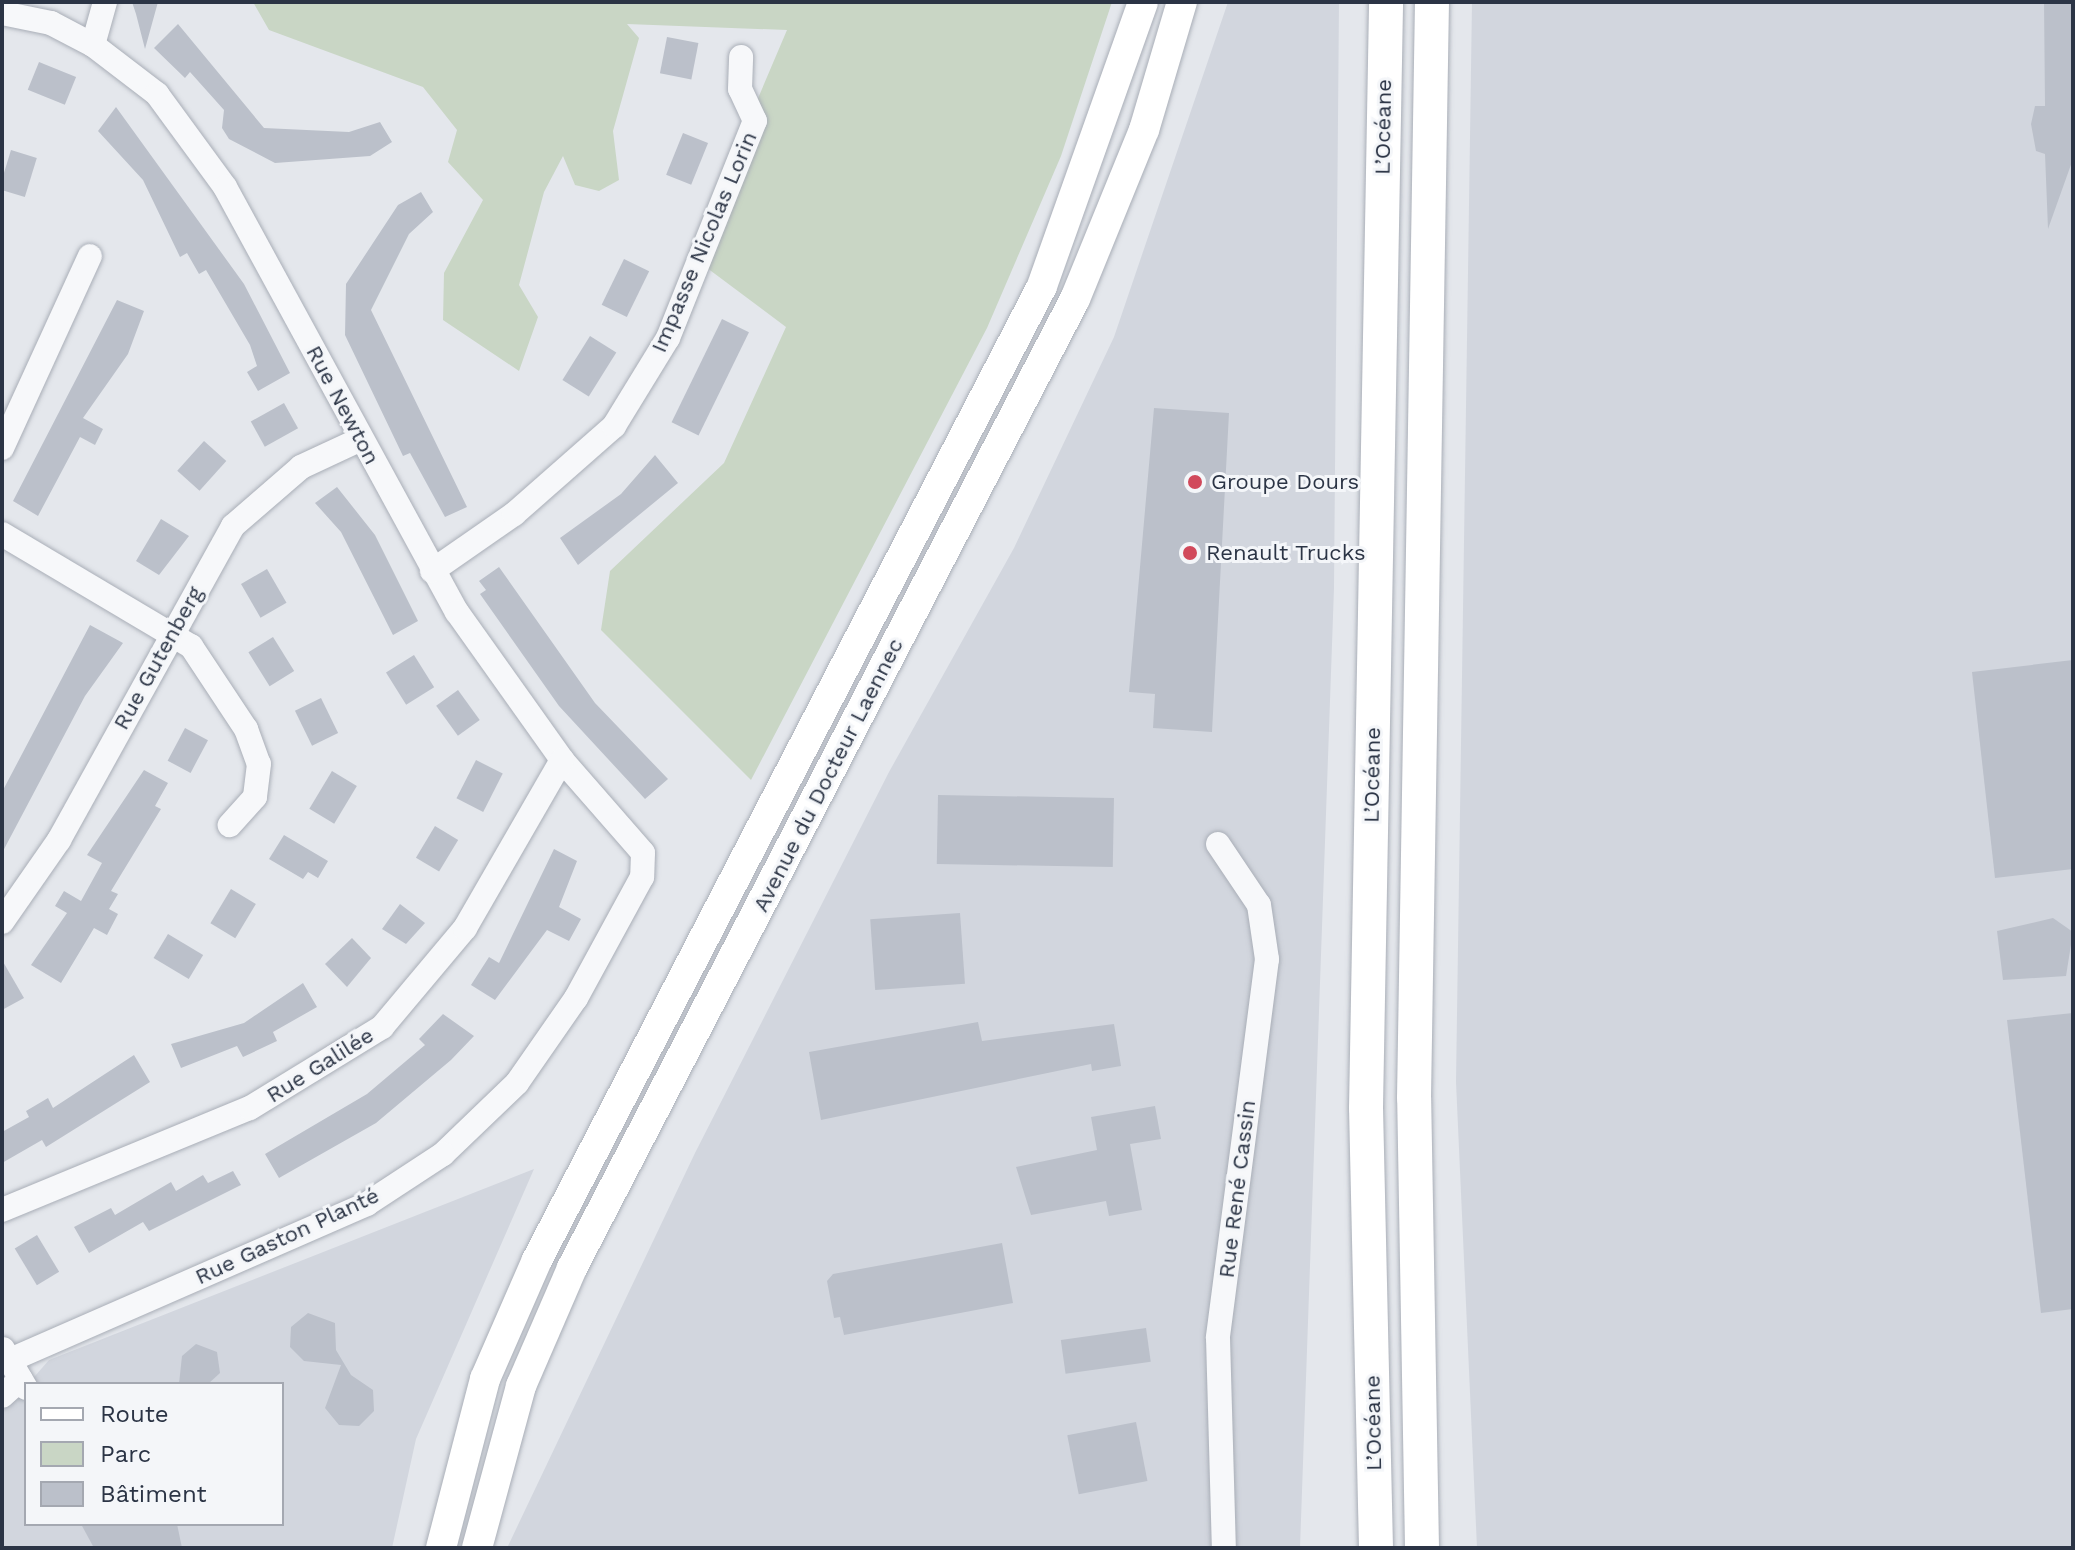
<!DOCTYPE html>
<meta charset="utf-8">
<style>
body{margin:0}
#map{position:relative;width:2075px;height:1550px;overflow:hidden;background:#e4e7ec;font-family:"Work Sans",sans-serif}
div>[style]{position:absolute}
.built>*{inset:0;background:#d2d6de}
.green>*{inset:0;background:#c9d6c5}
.building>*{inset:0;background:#bbc0ca;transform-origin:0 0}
.roads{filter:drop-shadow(0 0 2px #a9aeb7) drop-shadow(0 0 2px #a9aeb7)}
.minor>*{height:24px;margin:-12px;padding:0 12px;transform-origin:12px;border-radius:12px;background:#f7f8fa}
.major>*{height:30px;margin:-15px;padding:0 15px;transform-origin:15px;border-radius:15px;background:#fff}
.highway>*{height:34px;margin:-17px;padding:0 17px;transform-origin:17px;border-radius:17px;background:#fff}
.dots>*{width:22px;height:22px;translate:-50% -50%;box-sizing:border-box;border:4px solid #f4f6f9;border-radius:50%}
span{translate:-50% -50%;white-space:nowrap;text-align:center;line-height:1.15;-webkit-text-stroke:6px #f4f6f9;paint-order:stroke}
.street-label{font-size:22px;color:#2b3445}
.poi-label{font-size:22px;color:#2b3445}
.left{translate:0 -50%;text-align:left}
.frame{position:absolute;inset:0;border:4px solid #2b3445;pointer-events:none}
.legend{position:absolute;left:24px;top:1382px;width:260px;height:144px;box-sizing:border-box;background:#f4f6f9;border:2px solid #a4a8b1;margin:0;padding:10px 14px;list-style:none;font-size:24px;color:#2b3445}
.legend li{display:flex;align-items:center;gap:16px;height:40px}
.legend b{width:40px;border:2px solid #a4a8b1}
</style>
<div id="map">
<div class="built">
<div style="clip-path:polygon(1228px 2px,1339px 2px,1334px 588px,1300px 1548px,507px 1548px,695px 1153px,889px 772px,1014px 548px,1114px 337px)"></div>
<div style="clip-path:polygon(1472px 2px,2073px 2px,2073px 1548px,1477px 1548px,1456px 1082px)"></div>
<div style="clip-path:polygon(534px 1169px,416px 1439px,392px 1548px,2px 1548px,2px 1412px,26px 1386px,26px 1524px,282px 1524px,282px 1384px,28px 1384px,49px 1360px)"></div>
</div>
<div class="green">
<div style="clip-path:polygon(253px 2px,1112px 2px,1061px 156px,987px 328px,751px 780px,601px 630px,610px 571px,724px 463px,786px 327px,691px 256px,787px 30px,627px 24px,639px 38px,613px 131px,619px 180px,599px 191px,575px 185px,563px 156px,544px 192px,519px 285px,538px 317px,519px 371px,443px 320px,444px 273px,483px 200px,448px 162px,457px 130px,423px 87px,269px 30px)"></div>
</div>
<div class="building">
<div style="clip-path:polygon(132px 2px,158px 2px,145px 49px,136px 14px)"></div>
<div style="clip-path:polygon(2044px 2px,2073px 2px,2073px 159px,2048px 229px,2045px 154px,2036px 151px,2031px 124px,2035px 106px,2045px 106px)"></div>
<div style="clip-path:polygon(178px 24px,264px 128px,349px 132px,380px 122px,392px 142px,370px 156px,275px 163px,229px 139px,222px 128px,224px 110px,190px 72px,185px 78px,154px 48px)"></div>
<div style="left:667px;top:37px;width:32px;height:37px;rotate:11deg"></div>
<div style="left:39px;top:62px;width:40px;height:30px;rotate:22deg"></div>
<div style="clip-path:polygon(116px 107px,244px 284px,290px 373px,258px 391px,247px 372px,257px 366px,250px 345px,206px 270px,199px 274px,187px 253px,180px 257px,143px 180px,98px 131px)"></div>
<div style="left:683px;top:133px;width:27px;height:45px;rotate:22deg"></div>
<div style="left:11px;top:150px;width:27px;height:41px;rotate:17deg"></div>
<div style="clip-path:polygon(421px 192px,433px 212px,409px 234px,371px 310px,467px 507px,445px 517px,410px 453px,403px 456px,345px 335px,346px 284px,398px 205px)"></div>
<div style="left:624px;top:259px;width:28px;height:51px;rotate:26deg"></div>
<div style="clip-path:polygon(117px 300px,144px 311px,128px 354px,83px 418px,103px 429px,95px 445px,80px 437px,38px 516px,13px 501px)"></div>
<div style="left:722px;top:319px;width:30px;height:115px;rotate:26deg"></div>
<div style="left:590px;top:336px;width:31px;height:52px;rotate:32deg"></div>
<div style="left:284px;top:403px;width:29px;height:38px;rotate:61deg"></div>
<div style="clip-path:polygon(1154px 408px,1229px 413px,1212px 732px,1153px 728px,1155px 694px,1129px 692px)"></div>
<div style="left:204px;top:441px;width:30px;height:40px;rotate:42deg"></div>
<div style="clip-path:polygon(655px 455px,678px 483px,578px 565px,560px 538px,621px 494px)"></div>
<div style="clip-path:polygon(337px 487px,375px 535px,418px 621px,393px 635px,341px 532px,315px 503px)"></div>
<div style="clip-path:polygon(161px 519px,189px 536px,159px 575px,136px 561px)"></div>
<div style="clip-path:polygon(499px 567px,595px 703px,668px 779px,645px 799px,559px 706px,480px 594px,486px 590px,479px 581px)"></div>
<div style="left:267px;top:569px;width:39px;height:30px;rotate:60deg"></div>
<div style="clip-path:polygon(90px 625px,123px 643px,85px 696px,2px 853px,2px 792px)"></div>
<div style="left:273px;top:637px;width:40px;height:29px;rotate:58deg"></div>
<div style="left:414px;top:655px;width:38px;height:33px;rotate:58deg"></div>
<div style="clip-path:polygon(2073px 660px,2073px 869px,1995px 878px,1972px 672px)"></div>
<div style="left:458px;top:690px;width:37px;height:27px;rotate:54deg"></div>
<div style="left:321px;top:698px;width:39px;height:29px;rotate:64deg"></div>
<div style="left:185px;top:728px;width:26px;height:37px;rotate:28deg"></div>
<div style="left:476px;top:760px;width:30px;height:43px;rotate:27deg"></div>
<div style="clip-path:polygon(144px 770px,168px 783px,155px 806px,161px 809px,111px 891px,118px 894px,109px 909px,118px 914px,107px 935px,94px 928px,61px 983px,31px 965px,67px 913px,55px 906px,64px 891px,81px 901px,102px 863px,87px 855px)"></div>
<div style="left:332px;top:771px;width:29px;height:44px;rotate:31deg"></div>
<div style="left:938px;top:795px;width:176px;height:69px;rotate:1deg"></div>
<div style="left:435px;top:826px;width:27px;height:37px;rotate:31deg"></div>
<div style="clip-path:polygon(284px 835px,328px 861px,318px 878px,308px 872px,303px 879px,269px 859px)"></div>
<div style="clip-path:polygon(554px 849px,577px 861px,559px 907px,581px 919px,569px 941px,547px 930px,495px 1000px,471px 985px,489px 957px,499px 963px)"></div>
<div style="left:231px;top:889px;width:29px;height:40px;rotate:31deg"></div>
<div style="clip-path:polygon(400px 904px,425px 923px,406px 944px,382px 929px)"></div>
<div style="left:960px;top:913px;width:71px;height:90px;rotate:86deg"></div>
<div style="clip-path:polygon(2053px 918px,2073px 932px,2066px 976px,2003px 980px,1997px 931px)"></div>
<div style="left:168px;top:934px;width:41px;height:28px;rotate:31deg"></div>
<div style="clip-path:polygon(352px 938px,371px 958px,347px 987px,325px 964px)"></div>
<div style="clip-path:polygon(2px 960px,24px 998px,2px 1010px)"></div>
<div style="clip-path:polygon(303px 983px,317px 1007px,273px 1032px,277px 1041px,243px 1057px,237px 1046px,181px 1068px,171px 1044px,244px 1023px)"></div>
<div style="clip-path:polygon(2073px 1013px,2073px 1309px,2041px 1313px,2007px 1020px)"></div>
<div style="clip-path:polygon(443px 1014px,474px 1036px,451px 1060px,376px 1123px,279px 1178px,265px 1154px,367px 1094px,425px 1045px,419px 1039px)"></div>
<div style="clip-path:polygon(978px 1022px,982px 1041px,1114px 1024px,1121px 1066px,1092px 1071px,1091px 1064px,821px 1120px,809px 1052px)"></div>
<div style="clip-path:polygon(134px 1055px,150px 1082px,46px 1147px,42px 1140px,2px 1163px,2px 1132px,29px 1117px,26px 1111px,48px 1098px,53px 1108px)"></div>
<div style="clip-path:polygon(1155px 1106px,1161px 1139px,1130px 1144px,1142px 1210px,1109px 1216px,1106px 1201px,1031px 1215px,1016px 1167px,1097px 1150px,1091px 1117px)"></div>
<div style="clip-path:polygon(233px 1171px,241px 1185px,149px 1231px,143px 1222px,89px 1253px,74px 1227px,111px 1208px,115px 1215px,171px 1182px,176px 1191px,203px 1175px,208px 1183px)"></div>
<div style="left:37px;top:1235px;width:43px;height:26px;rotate:59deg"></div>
<div style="clip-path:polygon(1002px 1243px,1013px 1303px,844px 1335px,840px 1317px,834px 1318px,827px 1281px,833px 1274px)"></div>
<div style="clip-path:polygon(308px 1313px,335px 1323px,336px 1350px,351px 1375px,373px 1390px,374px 1411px,359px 1426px,339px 1425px,325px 1408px,341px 1365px,304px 1361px,290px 1347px,291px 1327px)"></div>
<div style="left:1146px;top:1328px;width:34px;height:86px;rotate:82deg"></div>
<div style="clip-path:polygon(196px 1344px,217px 1352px,220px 1373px,208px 1384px,179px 1384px,182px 1356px)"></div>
<div style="left:1136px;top:1422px;width:60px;height:70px;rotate:79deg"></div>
<div style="clip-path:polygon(81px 1524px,177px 1524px,182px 1548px,94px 1548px)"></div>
</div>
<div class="roads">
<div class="minor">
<div style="left:2px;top:13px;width:50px;rotate:11.5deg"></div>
<div style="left:51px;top:23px;width:47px;rotate:27.6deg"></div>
<div style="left:93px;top:45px;width:81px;rotate:37.4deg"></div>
<div style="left:157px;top:94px;width:115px;rotate:53.8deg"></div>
<div style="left:225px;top:187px;width:484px;rotate:61.4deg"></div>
<div style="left:457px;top:612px;width:181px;rotate:54.6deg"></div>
<div style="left:562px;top:760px;width:123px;rotate:48.9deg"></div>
<div style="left:643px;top:853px;width:24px;rotate:92deg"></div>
<div style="left:642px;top:877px;width:138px;rotate:118.6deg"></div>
<div style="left:576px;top:998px;width:103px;rotate:124.8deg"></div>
<div style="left:517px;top:1083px;width:103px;rotate:136.2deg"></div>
<div style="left:443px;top:1154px;width:91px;rotate:146.7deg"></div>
<div style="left:367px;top:1204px;width:390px;rotate:156.4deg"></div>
<div style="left:93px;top:45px;width:45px;rotate:-74.4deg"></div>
<div style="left:2px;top:448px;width:211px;rotate:-65.4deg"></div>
<div style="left:2px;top:534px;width:220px;rotate:30.7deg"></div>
<div style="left:191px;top:646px;width:100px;rotate:56.5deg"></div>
<div style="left:246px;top:729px;width:37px;rotate:70deg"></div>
<div style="left:259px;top:764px;width:33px;rotate:97deg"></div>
<div style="left:255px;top:797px;width:38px;rotate:132deg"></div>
<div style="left:432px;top:571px;width:100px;rotate:-34.8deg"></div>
<div style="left:514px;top:514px;width:133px;rotate:-41.3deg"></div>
<div style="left:614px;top:426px;width:103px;rotate:-58.5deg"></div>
<div style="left:668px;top:338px;width:234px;rotate:-68.2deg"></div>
<div style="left:755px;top:121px;width:35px;rotate:-115deg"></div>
<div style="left:740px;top:89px;width:32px;rotate:-88deg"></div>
<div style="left:1218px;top:844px;width:73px;rotate:56.1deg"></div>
<div style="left:1259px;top:905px;width:55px;rotate:81.6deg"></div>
<div style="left:1267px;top:959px;width:382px;rotate:97.4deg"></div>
<div style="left:1218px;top:1338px;width:210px;rotate:88.4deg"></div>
<div style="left:2px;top:922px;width:100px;rotate:-55.2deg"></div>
<div style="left:59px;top:840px;width:359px;rotate:-61deg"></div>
<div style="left:233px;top:526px;width:90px;rotate:-40.9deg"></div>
<div style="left:301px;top:467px;width:66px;rotate:-25deg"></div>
<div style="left:2px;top:1210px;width:268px;rotate:-22.4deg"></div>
<div style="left:250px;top:1108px;width:155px;rotate:-31.5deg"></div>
<div style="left:382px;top:1027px;width:129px;rotate:-50deg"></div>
<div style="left:465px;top:928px;width:194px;rotate:-60deg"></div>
<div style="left:3px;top:1349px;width:45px;rotate:59.5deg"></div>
<div style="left:2px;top:1396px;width:25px;rotate:-42deg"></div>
</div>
<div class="major">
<div style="left:441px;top:1548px;width:175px;rotate:-75.4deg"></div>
<div style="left:485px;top:1379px;width:130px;rotate:-66.4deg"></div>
<div style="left:537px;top:1260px;width:1097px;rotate:-62.59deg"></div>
<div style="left:1042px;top:286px;width:301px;rotate:-70.4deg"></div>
<div style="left:477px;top:1548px;width:168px;rotate:-74.8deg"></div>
<div style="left:521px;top:1386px;width:129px;rotate:-66.6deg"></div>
<div style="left:572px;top:1268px;width:1092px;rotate:-62.57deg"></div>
<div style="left:1075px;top:299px;width:183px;rotate:-67.8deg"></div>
<div style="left:1144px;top:130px;width:134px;rotate:-73.5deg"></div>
</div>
<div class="highway">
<div style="left:1376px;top:1548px;width:440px;rotate:-91.3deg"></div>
<div style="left:1366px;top:1108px;width:1106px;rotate:-88.96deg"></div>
<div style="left:1422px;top:1548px;width:450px;rotate:-91deg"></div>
<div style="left:1414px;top:1098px;width:1096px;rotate:-89.06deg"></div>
</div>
</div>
<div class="dots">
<div style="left:1195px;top:482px;background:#d1495b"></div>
<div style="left:1190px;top:553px;background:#d1495b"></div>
</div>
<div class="street-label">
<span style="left:1383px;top:127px;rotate:-89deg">L’Océane</span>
<span style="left:704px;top:242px;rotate:-67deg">Impasse Nicolas Lorin</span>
<span style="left:343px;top:405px;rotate:62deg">Rue Newton</span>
<span style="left:158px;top:658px;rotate:-61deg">Rue Gutenberg</span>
<span style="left:828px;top:775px;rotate:-63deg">Avenue du Docteur Laennec</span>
<span style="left:1372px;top:775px;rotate:-89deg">L’Océane</span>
<span style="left:320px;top:1065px;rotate:-32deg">Rue Galilée</span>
<span style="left:1237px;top:1189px;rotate:-83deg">Rue René Cassin</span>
<span style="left:287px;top:1236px;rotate:-25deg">Rue Gaston Planté</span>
<span style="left:1373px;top:1423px;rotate:-91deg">L’Océane</span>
</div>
<div class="poi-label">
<span class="left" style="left:1211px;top:482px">Groupe Dours</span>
<span class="left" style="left:1206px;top:553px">Renault Trucks</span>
</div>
<div class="frame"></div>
<ul class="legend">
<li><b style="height:10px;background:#fff"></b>Route</li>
<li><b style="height:22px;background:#c9d6c5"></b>Parc</li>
<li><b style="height:22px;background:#bbc0ca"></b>Bâtiment</li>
</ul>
</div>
